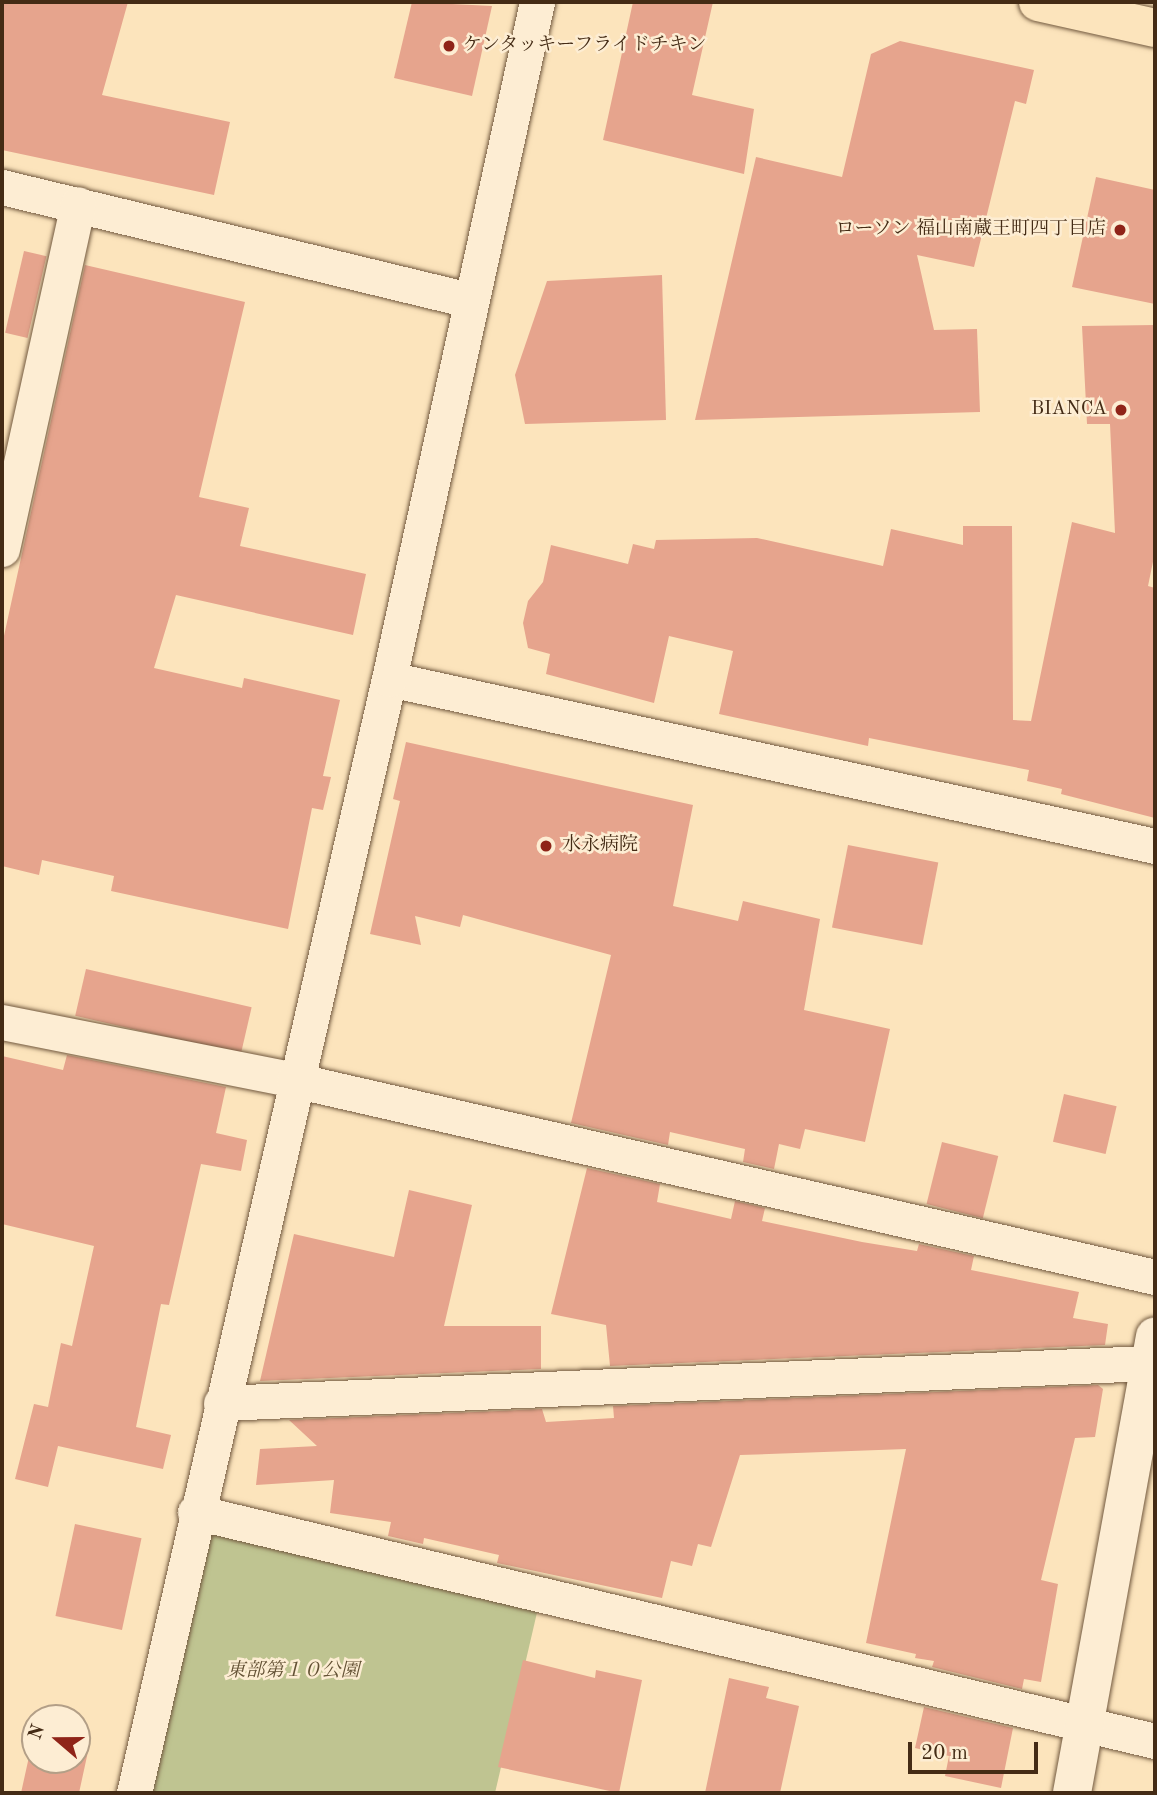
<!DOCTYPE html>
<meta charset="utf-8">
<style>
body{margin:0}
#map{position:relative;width:1157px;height:1795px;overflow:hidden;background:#fce4bc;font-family:"Old Standard TT","Noto Serif JP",serif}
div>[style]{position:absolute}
.green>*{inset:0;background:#bfc491}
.building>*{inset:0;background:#e6a48d;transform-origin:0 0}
.roads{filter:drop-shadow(0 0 2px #72593f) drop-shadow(0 0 2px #72593f)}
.minor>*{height:35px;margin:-17.5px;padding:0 17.5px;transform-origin:17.5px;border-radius:17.5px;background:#fdedd3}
.tertiary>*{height:38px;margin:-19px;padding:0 19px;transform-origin:19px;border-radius:19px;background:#fdedd3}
.trunk>*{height:38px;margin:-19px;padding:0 19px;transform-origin:19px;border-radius:19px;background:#fce4bc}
.dots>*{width:19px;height:19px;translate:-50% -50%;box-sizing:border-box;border:4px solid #fdedd3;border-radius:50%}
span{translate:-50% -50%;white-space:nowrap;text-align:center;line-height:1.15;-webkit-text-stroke:5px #fdedd3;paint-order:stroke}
.poi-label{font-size:19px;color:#442b15}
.left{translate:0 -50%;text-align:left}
.right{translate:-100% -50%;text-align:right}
.park-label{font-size:19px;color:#635134;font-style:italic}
.frame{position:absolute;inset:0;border:4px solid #442b15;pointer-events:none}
.north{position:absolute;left:21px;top:1704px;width:70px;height:70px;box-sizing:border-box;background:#fdedd3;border:2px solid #b39f87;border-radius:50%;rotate:290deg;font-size:19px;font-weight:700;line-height:28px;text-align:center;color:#442b15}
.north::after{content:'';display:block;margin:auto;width:24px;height:32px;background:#8f2418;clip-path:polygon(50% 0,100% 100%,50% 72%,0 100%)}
.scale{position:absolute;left:908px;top:1742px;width:130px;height:32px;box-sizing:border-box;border:4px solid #442b15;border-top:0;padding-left:9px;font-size:21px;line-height:24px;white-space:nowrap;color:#442b15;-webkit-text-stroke:5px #fdedd3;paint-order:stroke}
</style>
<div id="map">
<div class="green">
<div style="clip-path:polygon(200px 1524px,539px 1604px,495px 1793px,141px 1793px)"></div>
</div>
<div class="building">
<div style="clip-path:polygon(2px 2px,128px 2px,102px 95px,230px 122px,214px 195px,2px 150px)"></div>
<div style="clip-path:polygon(412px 2px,492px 6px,472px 96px,394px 78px)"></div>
<div style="clip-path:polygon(633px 2px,713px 2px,692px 95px,754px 109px,744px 174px,603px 140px)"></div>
<div style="clip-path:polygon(900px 41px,1034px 70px,1026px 104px,1015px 101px,974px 267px,917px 255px,934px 330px,977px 329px,980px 412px,695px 420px,756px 157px,842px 177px,871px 54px)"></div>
<div style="clip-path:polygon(1096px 177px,1155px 190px,1155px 304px,1072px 287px)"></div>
<div style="left:24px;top:251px;width:23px;height:84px;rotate:13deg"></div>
<div style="clip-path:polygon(85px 265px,245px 302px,199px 497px,249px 508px,240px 546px,366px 574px,353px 635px,176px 595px,154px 668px,242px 688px,244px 678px,340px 700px,323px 776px,331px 777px,323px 810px,312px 808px,288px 929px,111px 891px,114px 876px,42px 860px,39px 875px,2px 866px,2px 645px)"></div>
<div style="clip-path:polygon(662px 275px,666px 420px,525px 424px,515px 375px,547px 281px)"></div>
<div style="clip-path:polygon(1155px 325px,1155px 552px,1148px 586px,1155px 588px,1155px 818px,1061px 794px,1062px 789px,1027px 781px,1029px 770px,869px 738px,868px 746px,719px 714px,733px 651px,669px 636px,654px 703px,546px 674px,550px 654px,528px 648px,523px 623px,528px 601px,543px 582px,551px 545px,628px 564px,633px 544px,654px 549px,656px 540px,757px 538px,883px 566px,891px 529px,963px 545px,963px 526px,1012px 526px,1013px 720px,1031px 721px,1072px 522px,1115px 533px,1110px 424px,1087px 424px,1082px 326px)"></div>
<div style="clip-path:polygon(406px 742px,693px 805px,673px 906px,738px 921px,743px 901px,820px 919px,804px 1010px,890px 1029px,865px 1142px,805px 1129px,800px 1149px,779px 1144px,774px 1169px,743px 1162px,745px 1149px,670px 1132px,668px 1145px,571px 1123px,611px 955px,463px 915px,460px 927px,415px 916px,421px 945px,370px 934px,400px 801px,393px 799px)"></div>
<div style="left:848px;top:845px;width:92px;height:84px;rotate:11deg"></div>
<div style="left:86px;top:969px;width:170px;height:48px;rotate:13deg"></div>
<div style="clip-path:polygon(67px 1055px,226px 1087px,216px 1133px,247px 1140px,241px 1171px,201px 1164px,169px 1305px,161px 1304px,136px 1427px,171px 1435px,163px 1469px,58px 1446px,48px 1487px,15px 1479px,34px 1404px,48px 1407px,61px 1343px,72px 1346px,94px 1246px,2px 1224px,2px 1056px,63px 1070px)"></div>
<div style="left:1064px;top:1094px;width:54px;height:49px;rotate:13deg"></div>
<div style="left:942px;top:1142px;width:58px;height:64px;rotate:14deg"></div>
<div style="clip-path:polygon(587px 1168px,660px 1184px,657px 1202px,731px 1219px,735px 1201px,765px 1208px,762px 1221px,862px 1242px,917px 1251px,919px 1244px,974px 1256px,971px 1270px,1079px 1292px,1073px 1318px,1108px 1324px,1105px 1345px,610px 1366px,606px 1325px,551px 1314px)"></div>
<div style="clip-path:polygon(409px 1190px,472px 1205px,444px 1326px,541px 1326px,541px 1369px,260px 1381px,294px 1234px,394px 1257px)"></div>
<div style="clip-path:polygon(1098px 1385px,1103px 1389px,1095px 1437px,1075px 1438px,1041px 1580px,1058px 1584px,1041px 1682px,1024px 1679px,1022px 1689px,932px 1667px,934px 1661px,915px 1658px,916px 1654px,866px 1643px,906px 1449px,740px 1455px,711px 1547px,698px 1544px,692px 1566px,671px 1561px,662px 1598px,497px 1563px,499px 1555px,424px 1538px,423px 1544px,388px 1536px,391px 1522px,330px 1513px,334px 1480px,256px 1485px,260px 1449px,317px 1446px,289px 1420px,542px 1409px,546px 1422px,614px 1418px,613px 1406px)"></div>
<div style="left:75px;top:1524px;width:68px;height:94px;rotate:12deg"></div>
<div style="clip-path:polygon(523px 1660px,595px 1678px,596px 1670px,642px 1680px,619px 1793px,498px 1767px)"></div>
<div style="clip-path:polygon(729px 1678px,769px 1687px,766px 1698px,799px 1706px,780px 1793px,705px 1793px)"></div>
<div style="clip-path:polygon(924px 1707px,1013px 1728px,1001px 1788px,945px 1776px,949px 1756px,915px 1748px)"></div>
<div style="clip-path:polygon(34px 1734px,35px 1760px,77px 1760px,77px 1744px,89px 1747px,79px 1793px,21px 1793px)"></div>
</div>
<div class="roads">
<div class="minor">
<div style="left:2px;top:187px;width:480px;rotate:13.6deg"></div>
<div style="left:2px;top:549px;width:353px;rotate:-77.6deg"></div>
<div style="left:389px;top:679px;width:784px;rotate:12.3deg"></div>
<div style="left:2px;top:1022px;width:298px;rotate:11.2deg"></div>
<div style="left:294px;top:1080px;width:883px;rotate:12.89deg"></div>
<div style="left:221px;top:1403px;width:930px;rotate:-2.47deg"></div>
<div style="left:195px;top:1512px;width:987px;rotate:13.42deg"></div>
<div style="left:134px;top:1793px;width:1143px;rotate:-77.11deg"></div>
<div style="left:389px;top:679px;width:693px;rotate:-77.67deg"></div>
</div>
<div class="tertiary">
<div style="left:1072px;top:1793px;width:464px;rotate:-79.7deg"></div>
</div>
<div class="trunk">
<div style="left:1038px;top:2px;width:120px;rotate:12.5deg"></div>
</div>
</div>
<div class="dots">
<div style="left:449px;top:46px;background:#8f2418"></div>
<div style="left:1120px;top:230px;background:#8f2418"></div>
<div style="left:1121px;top:410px;background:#8f2418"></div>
<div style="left:546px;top:846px;background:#8f2418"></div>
</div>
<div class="poi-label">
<span class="left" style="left:463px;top:46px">ケンタッキーフライドチキン</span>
<span class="right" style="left:1106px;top:230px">ローソン 福山南蔵王町四丁目店</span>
<span class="right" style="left:1107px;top:410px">BIANCA</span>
<span class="left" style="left:562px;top:846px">水永病院</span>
</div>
<div class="park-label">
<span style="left:293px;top:1672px">東部第１０公園</span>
</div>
<div class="frame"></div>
<div class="north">N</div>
<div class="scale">20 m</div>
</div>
